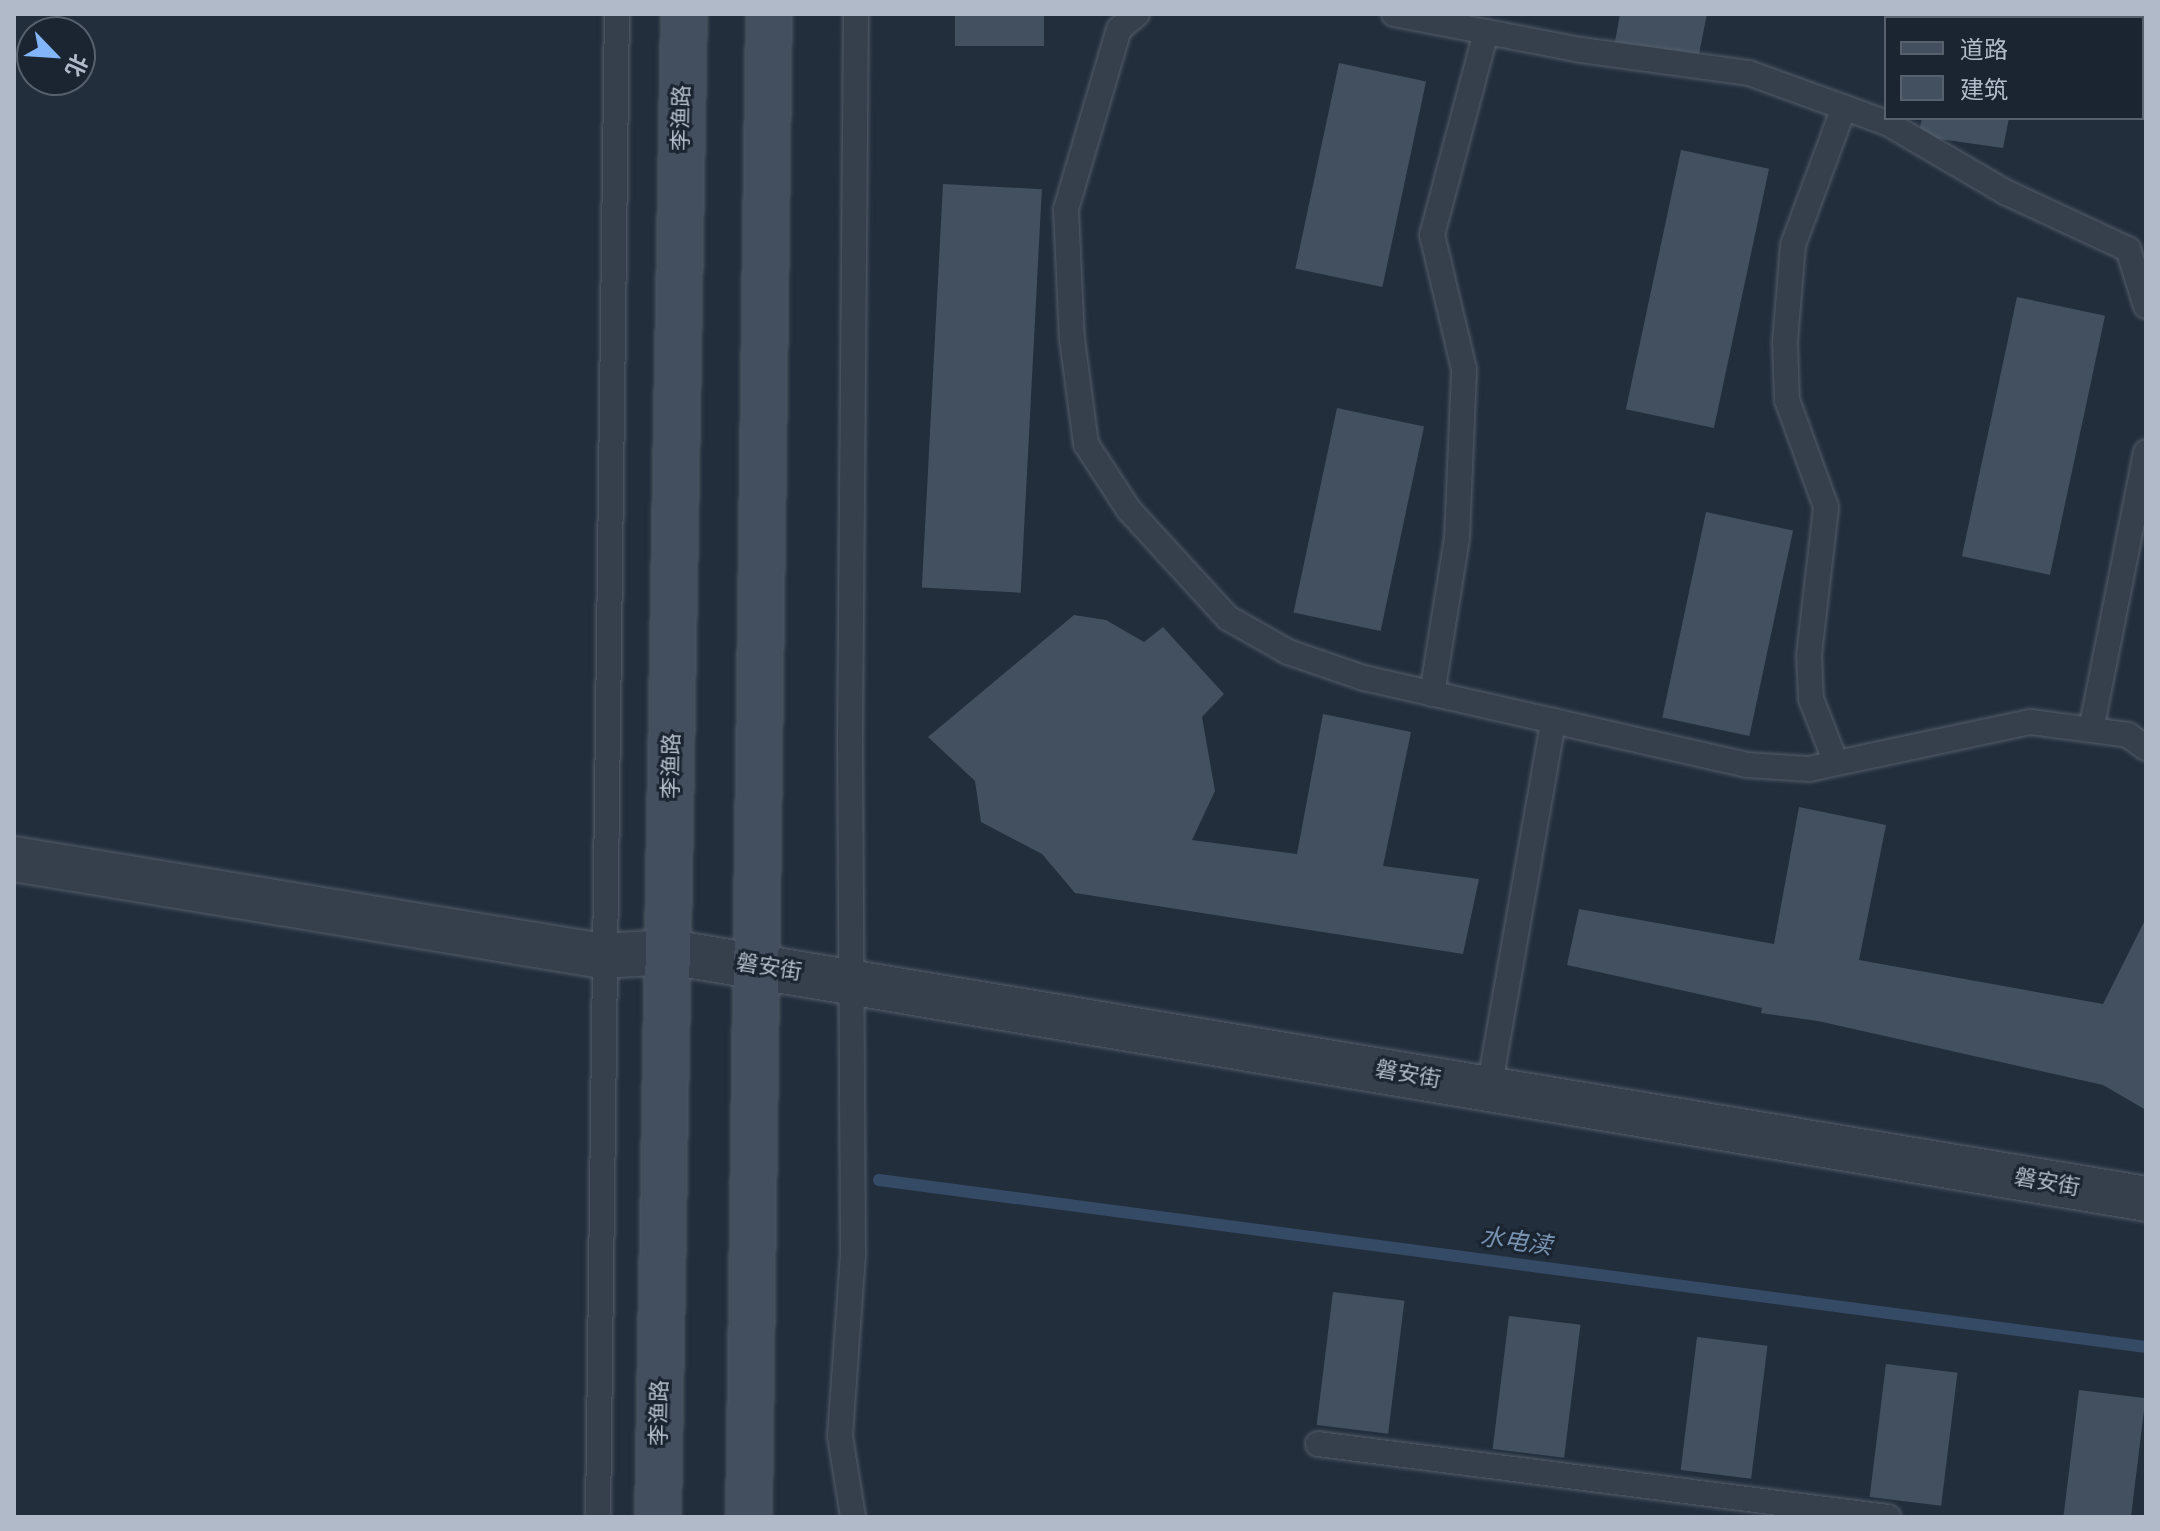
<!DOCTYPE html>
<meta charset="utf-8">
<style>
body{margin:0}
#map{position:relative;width:2160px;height:1531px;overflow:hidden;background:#222e3c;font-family:"Nunito Sans","Noto Sans SC",sans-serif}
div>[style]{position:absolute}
.stream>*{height:12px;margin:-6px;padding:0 6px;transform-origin:6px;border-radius:6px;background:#354a64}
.building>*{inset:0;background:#425060;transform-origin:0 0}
.roads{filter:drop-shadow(0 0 2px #545d6a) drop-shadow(0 0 2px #545d6a)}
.service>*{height:24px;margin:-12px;padding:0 12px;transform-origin:12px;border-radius:12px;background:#36404c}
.minor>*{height:44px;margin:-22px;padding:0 22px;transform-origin:22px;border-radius:22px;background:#36404c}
.tertiary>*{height:44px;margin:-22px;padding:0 22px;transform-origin:22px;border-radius:22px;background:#36404c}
.secondary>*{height:44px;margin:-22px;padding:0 22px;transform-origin:22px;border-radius:22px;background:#434f5f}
span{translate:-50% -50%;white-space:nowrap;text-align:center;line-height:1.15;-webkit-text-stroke:6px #1b2531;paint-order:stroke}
.street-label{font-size:22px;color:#b1bac8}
.water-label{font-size:24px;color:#7892b1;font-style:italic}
.frame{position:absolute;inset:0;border:16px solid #b1bac8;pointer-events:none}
.legend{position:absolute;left:1884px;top:16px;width:260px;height:104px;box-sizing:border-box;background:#1b2531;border:2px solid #57616d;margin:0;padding:10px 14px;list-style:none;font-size:24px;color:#b1bac8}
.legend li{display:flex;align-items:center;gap:16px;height:40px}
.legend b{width:40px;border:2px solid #57616d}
.north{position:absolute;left:16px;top:16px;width:80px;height:80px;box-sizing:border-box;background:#1b2531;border:2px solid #57616d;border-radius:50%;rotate:115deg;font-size:22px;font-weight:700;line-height:32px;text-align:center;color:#b1bac8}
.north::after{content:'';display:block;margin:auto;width:28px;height:36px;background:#83b5fb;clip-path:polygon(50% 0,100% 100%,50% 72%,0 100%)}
</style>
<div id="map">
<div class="stream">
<div style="left:879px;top:1180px;width:1278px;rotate:7.51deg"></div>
</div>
<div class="building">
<div style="left:955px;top:14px;width:89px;height:32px"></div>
<div style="clip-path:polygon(1620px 14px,1707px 14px,1699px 54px,1615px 42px)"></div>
<div style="clip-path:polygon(1941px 14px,2030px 14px,1940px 18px)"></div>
<div style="left:1339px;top:63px;width:89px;height:210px;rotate:12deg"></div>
<div style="clip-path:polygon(1922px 118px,2009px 118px,2003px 148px,1918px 136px)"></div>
<div style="left:1681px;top:150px;width:90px;height:265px;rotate:12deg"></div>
<div style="left:943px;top:184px;width:99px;height:404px;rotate:3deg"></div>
<div style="left:2017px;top:297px;width:90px;height:265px;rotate:12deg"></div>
<div style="left:1337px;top:408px;width:89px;height:209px;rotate:12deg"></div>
<div style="left:1706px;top:512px;width:89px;height:210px;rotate:12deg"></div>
<div style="clip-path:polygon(1074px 615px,1106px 620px,1144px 642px,1163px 627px,1224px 694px,1202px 717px,1215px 791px,1192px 840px,1297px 854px,1323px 714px,1411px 732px,1383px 866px,1479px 879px,1463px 954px,1075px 893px,1042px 854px,981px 822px,975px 781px,928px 737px)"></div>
<div style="clip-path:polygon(1799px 807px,1886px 825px,1859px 960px,2103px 1004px,2146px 918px,2146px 1110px,2103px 1085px,1818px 1021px,1761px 1013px,1762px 1008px,1567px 965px,1579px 909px,1774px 944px)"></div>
<div style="left:1333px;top:1292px;width:72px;height:134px;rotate:7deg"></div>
<div style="left:1509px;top:1316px;width:72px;height:134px;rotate:7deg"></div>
<div style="left:1697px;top:1337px;width:71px;height:134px;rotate:7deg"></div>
<div style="left:1886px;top:1364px;width:72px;height:134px;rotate:7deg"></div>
<div style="left:2079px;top:1390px;width:67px;height:129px;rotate:7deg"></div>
</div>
<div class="roads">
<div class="service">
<div style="left:1137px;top:14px;width:23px;rotate:140deg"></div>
<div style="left:1119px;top:29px;width:188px;rotate:106.4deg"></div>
<div style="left:1066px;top:209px;width:130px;rotate:87.4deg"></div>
<div style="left:1072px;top:339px;width:106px;rotate:82.4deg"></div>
<div style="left:1086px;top:444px;width:79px;rotate:56.9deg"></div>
<div style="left:1129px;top:510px;width:147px;rotate:47.5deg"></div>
<div style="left:1228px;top:618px;width:69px;rotate:29.5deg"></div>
<div style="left:1288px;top:652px;width:80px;rotate:18.9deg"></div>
<div style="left:1364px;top:678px;width:393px;rotate:12.8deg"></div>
<div style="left:1747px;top:765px;width:62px;rotate:3.7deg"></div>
<div style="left:1809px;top:769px;width:227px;rotate:-12deg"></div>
<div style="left:2031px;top:722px;width:98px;rotate:7.6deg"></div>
<div style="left:2128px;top:735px;width:22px;rotate:36deg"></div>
<div style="left:1394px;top:14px;width:190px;rotate:10.9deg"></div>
<div style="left:1581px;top:50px;width:170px;rotate:7.8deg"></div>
<div style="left:1749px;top:73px;width:147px;rotate:19.9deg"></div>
<div style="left:1887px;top:123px;width:137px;rotate:30.3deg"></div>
<div style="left:2005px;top:192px;width:136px;rotate:24.9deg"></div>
<div style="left:2128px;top:249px;width:60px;rotate:72.5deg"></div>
<div style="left:1432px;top:694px;width:158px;rotate:-80.9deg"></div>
<div style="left:1457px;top:538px;width:169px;rotate:-87.6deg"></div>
<div style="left:1464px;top:369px;width:138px;rotate:-103.4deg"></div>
<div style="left:1432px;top:235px;width:210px;rotate:-75.1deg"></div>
<div style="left:2091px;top:730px;width:283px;rotate:-78.8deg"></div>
<div style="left:1836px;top:763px;width:69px;rotate:-111.3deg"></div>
<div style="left:1811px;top:699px;width:44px;rotate:-92.6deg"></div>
<div style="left:1809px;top:655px;width:149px;rotate:-83.4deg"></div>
<div style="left:1826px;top:507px;width:114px;rotate:-110deg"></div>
<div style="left:1787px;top:400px;width:58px;rotate:-92deg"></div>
<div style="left:1785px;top:342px;width:97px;rotate:-85.3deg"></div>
<div style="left:1793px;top:245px;width:147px;rotate:-69.7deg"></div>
<div style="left:1489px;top:1089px;width:374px;rotate:-80.1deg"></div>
<div style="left:1318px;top:1444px;width:575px;rotate:7.3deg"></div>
<div style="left:598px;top:1517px;width:1503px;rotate:-89.28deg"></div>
<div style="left:853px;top:1517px;width:82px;rotate:-99.1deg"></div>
<div style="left:840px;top:1436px;width:180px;rotate:-85.9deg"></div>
<div style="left:853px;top:1256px;width:514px;rotate:-90.33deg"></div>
<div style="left:850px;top:742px;width:728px;rotate:-89.53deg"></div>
</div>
<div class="minor">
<div style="left:14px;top:859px;width:596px;rotate:9.37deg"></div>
<div style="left:602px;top:956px;width:67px;rotate:-3.4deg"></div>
</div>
<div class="tertiary">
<div style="left:669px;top:952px;width:1498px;rotate:9.49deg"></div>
</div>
<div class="secondary">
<div style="left:658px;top:1517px;width:1503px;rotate:-89.01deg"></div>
<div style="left:749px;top:1517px;width:1503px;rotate:-89.24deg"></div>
</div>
</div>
<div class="street-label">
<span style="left:682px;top:118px;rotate:-89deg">李渔路</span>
<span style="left:672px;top:766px;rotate:-89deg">李渔路</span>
<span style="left:769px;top:968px;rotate:9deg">磐安街</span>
<span style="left:1408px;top:1075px;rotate:10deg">磐安街</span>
<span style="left:2047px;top:1183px;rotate:10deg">磐安街</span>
<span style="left:660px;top:1413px;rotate:-89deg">李渔路</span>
</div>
<div class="water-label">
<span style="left:1516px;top:1242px;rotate:8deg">水电渎</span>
</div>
<div class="frame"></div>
<ul class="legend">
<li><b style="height:10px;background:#434f5f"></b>道路</li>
<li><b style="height:22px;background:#425060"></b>建筑</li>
</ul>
<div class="north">北</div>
</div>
